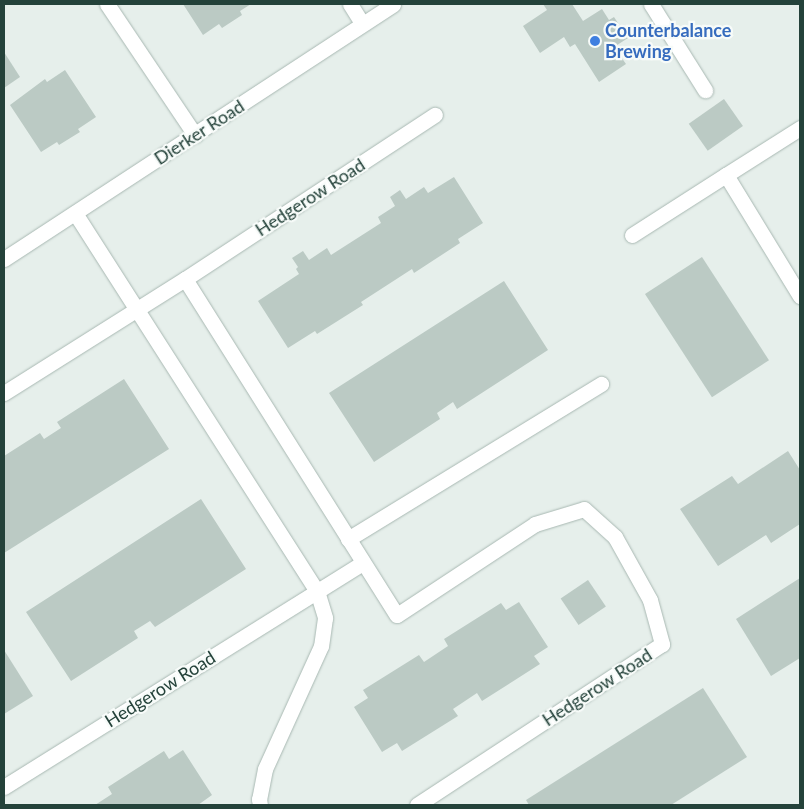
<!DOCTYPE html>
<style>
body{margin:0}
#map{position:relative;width:804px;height:809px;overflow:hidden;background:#e6efeb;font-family:Lato,sans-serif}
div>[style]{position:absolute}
.building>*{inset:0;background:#bbcac4;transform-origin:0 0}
.roads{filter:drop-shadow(0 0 1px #a8b8b2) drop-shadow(0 0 1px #a8b8b2)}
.service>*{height:15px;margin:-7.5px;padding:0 7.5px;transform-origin:7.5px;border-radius:7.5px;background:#fff}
.minor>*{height:15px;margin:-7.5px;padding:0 7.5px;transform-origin:7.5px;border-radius:7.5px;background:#fff}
.tertiary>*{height:15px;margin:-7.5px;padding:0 7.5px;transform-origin:7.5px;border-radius:7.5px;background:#fff}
.dots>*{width:14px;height:14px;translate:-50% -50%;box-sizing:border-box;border:2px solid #f7fbf9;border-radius:50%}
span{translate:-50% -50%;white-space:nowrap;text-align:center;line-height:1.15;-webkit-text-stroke:4.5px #f7fbf9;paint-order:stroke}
.shop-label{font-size:18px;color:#366cbe;font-weight:700}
.left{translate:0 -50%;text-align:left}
.street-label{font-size:18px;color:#24423a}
.frame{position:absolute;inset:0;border:5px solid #24423a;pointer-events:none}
</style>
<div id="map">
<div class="building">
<div style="clip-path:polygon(183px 4px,251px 4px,240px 11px,242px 15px,222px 28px,219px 24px,203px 35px)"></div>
<div style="clip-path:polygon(543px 4px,572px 4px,583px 21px,602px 9px,609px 20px,614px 17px,628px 38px,614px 47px,626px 64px,599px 82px,575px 44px,570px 47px,564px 37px,540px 53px,523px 26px,547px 10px)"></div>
<div style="clip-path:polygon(4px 52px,20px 77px,4px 88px)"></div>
<div style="clip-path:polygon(65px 70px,96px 117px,78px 129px,80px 132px,59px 145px,57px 142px,41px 152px,10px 105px,45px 79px,47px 82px)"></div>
<div style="left:724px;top:99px;width:33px;height:43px;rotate:55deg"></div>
<div style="clip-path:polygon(454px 177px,483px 223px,458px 239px,460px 243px,414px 273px,412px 269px,361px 302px,363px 305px,317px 334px,315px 331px,288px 348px,258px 301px,299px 274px,296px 269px,298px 267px,292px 258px,303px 251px,309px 260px,327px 248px,331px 255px,381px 223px,378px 217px,395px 206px,390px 197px,400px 190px,406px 199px,424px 187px,428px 193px)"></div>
<div style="left:702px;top:257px;width:123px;height:68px;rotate:57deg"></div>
<div style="clip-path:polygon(504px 281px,548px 350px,457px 409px,453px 402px,437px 413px,440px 419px,374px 462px,329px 393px)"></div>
<div style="clip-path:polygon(124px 379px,169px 449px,4px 553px,4px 456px,40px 433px,44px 439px,61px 428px,57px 422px)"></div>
<div style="clip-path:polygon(788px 451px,800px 470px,800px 524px,771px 543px,766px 535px,718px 566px,680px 509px,732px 476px,738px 484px)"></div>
<div style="clip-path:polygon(201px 499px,246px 569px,155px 627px,150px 621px,134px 631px,138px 638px,71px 681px,26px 612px)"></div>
<div style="clip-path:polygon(800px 578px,800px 658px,771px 676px,736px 619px)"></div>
<div style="left:588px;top:580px;width:32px;height:33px;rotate:56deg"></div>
<div style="clip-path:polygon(519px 602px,548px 647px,534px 656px,540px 664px,482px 701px,477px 693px,453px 709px,458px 716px,402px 751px,397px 743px,382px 752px,354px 707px,368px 698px,363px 690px,419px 655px,424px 662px,448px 646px,444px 639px,501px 603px,506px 610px)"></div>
<div style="clip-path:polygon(4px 650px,33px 696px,4px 714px)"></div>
<div style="clip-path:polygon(703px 688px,747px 757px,671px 805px,529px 805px,526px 800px)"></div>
<div style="clip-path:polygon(183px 750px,212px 795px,198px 805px,95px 805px,112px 794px,108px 787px,164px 751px,169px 759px)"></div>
</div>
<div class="roads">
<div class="service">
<div style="left:350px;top:4px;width:22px;rotate:58deg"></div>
<div style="left:651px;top:4px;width:102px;rotate:57.9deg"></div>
<div style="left:632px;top:235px;width:112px;rotate:-32.6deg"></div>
</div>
<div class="minor">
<div style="left:107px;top:4px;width:158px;rotate:56.1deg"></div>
<div style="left:800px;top:128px;width:88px;rotate:147.6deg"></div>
<div style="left:726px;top:175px;width:142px;rotate:58.6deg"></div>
<div style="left:75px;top:213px;width:449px;rotate:57.4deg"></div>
<div style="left:317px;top:591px;width:28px;rotate:73deg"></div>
<div style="left:325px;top:618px;width:28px;rotate:98deg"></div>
<div style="left:321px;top:646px;width:135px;rotate:114.5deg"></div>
<div style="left:265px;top:769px;width:31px;rotate:101deg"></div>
<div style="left:259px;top:799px;width:6px;rotate:81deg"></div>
<div style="left:185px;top:279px;width:397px;rotate:57.8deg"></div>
<div style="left:397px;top:615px;width:165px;rotate:-33.4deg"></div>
<div style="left:535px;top:524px;width:51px;rotate:-17deg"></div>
<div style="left:584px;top:509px;width:42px;rotate:42.1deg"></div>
<div style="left:615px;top:537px;width:72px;rotate:60.9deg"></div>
<div style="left:650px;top:600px;width:46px;rotate:74.7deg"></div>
<div style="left:662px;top:644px;width:293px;rotate:146.7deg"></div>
<div style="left:4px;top:393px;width:214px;rotate:-32.2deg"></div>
<div style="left:185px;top:279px;width:299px;rotate:-33.3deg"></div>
<div style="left:348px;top:539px;width:297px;rotate:-31.5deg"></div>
<div style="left:4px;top:787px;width:423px;rotate:-32deg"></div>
</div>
<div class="tertiary">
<div style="left:4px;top:259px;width:465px;rotate:-33.2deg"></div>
</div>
</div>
<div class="dots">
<div style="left:595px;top:41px;background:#3f7fe0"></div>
</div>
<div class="shop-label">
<span class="left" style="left:605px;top:41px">Counterbalance<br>Brewing</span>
</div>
<div class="street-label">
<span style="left:199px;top:132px;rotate:-33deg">Dierker Road</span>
<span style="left:310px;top:197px;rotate:-33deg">Hedgerow Road</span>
<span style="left:597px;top:687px;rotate:-33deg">Hedgerow Road</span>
<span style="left:160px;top:689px;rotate:-32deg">Hedgerow Road</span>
</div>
<div class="frame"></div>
</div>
